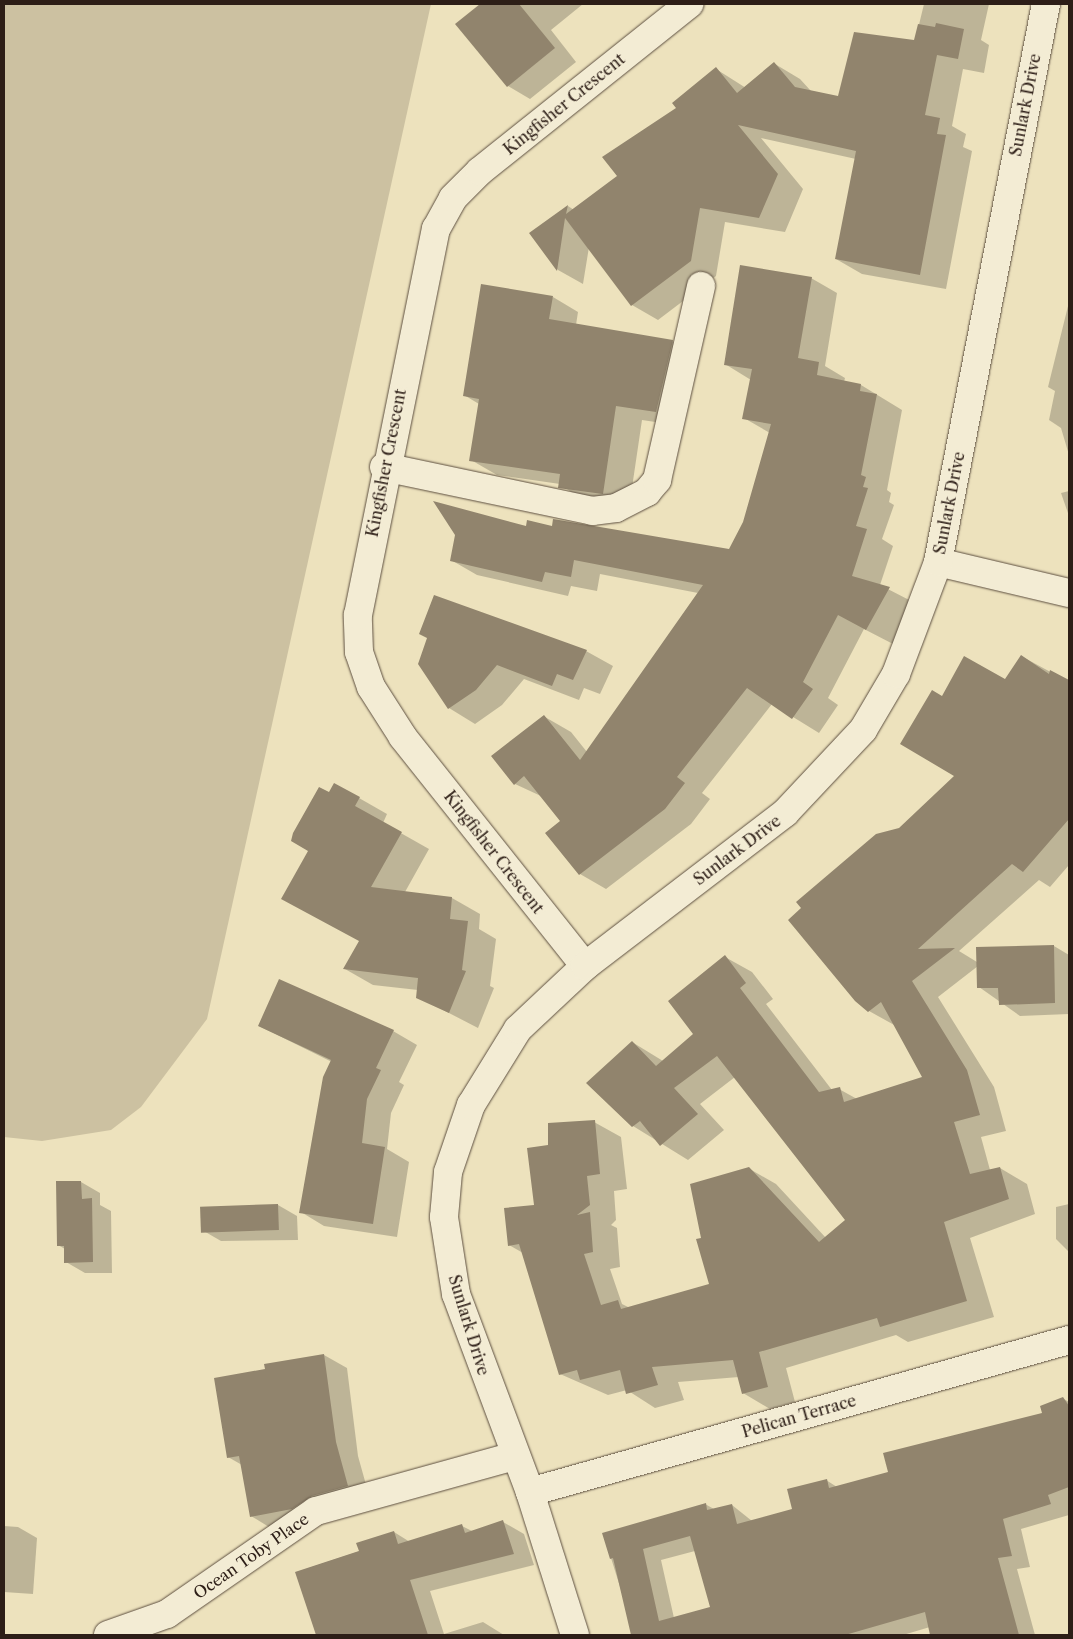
<!DOCTYPE html>
<style>
body{margin:0}
#map{position:relative;width:1073px;height:1639px;overflow:hidden;background:#ede2bd;font-family:"Libre Caslon Text",serif}
div>[style]{position:absolute}
.green>*{inset:0;background:#ccc1a1}
.shadow>*{inset:0;background:#0003}
.building>*{inset:0;background:#91846d;transform-origin:0 0}
.roads{filter:drop-shadow(0 0 1px #5d4f40) drop-shadow(0 0 1px #5d4f40)}
.minor>*{height:28px;margin:-14px;padding:0 14px;transform-origin:14px;border-radius:14px;background:#f3ecd4}
span{translate:-50% -50%;white-space:nowrap;text-align:center;line-height:1.15;-webkit-text-stroke:5px #f3ecd4;paint-order:stroke}
.street-label{font-size:16px;color:#2d1e17}
.frame{position:absolute;inset:0;border:5px solid #2d1e17;pointer-events:none}
</style>
<div id="map">
<div class="green">
<div style="clip-path:polygon(4px 4px,431px 4px,207px 1019px,141px 1107px,111px 1130px,42px 1141px,4px 1137px)"></div>
</div>
<div class="shadow">
<div style="clip-path:polygon(482px 4px,583px 4px,551px 30px,576px 62px,530px 99px,508px 86px,457px 24px)"></div>
<div style="clip-path:polygon(924px 4px,989px 4px,981px 40px,989px 45px,984px 73px,963px 69px,952px 126px,966px 134px,963px 147px,972px 151px,946px 289px,862px 274px,836px 259px,856px 159px,761px 138px,803px 189px,785px 232px,725px 222px,716px 276px,658px 320px,632px 305px,589px 247px,583px 284px,558px 270px,531px 234px,568px 206px,574px 210px,619px 176px,716px 69px,746px 88px,775px 64px,800px 79px,811px 91px,839px 97px,915px 41px)"></div>
<div style="clip-path:polygon(811px 278px,837px 293px,825px 366px,845px 378px,844px 382px,861px 385px,902px 410px,887px 490px,891px 493px,889px 502px,894px 505px,882px 539px,893px 546px,880px 585px,915px 603px,893px 644px,864px 629px,828px 698px,838px 705px,819px 733px,772px 704px,702px 793px,710px 799px,691px 824px,606px 889px,580px 874px,562px 821px,543px 797px,515px 784px,545px 717px,571px 732px,587px 752px,698px 593px,600px 574px,597px 591px,571px 586px,568px 596px,477px 575px,451px 560px,527px 527px,730px 551px,745px 522px,770px 433px,744px 418px,751px 380px,725px 364px)"></div>
<div style="clip-path:polygon(553px 297px,578px 312px,576px 325px,672px 341px,698px 356px,682px 426px,642px 420px,629px 508px,585px 502px,560px 484px,497px 475px,471px 460px,479px 404px,464px 395px)"></div>
<div style="clip-path:polygon(1069px 302px,1069px 455px,1061px 428px,1049px 420px,1055px 391px,1048px 387px)"></div>
<div style="clip-path:polygon(1069px 491px,1069px 516px,1061px 493px)"></div>
<div style="clip-path:polygon(428px 639px,586px 651px,613px 666px,600px 694px,584px 688px,579px 700px,524px 679px,502px 705px,475px 724px,449px 708px)"></div>
<div style="clip-path:polygon(1021px 656px,1069px 682px,1069px 865px,1050px 887px,1039px 880px,959px 951px,977px 962px,1054px 946px,1069px 955px,1069px 1014px,1020px 1016px,979px 987px,978px 966px,938px 997px,994px 1087px,1006px 1131px,981px 1137px,990px 1170px,1000px 1168px,1027px 1184px,1035px 1214px,970px 1238px,994px 1317px,908px 1342px,896px 1335px,786px 1368px,795px 1402px,770px 1409px,743px 1393px,739px 1377px,678px 1382px,684px 1400px,655px 1408px,627px 1390px,608px 1395px,560px 1374px,523px 1253px,509px 1245px,535px 1206px,549px 1146px,594px 1122px,621px 1137px,627px 1189px,614px 1191px,616px 1220px,611px 1225px,617px 1228px,620px 1267px,610px 1269px,622px 1304px,630px 1308px,711px 1285px,703px 1239px,748px 1168px,776px 1184px,826px 1238px,847px 1220px,735px 1077px,700px 1104px,724px 1130px,688px 1160px,633px 1126px,632px 1042px,663px 1061px,695px 1034px,725px 957px,752px 972px,773px 999px,766px 1004px,832px 1090px,839px 1089px,857px 1099px,924px 1078px,896px 1026px,869px 1011px,900px 829px,956px 776px,943px 697px,1006px 681px)"></div>
<div style="clip-path:polygon(330px 794px,359px 798px,387px 814px,383px 823px,429px 849px,405px 892px,452px 898px,480px 914px,479px 929px,496px 939px,490px 986px,494px 988px,478px 1028px,418px 997px,418px 990px,373px 985px,345px 969px,360px 942px,309px 850px)"></div>
<div style="clip-path:polygon(259px 1026px,393px 1031px,417px 1045px,399px 1082px,404px 1085px,391px 1113px,387px 1149px,409px 1162px,397px 1237px,324px 1226px,301px 1212px,332px 1062px)"></div>
<div style="clip-path:polygon(81px 1182px,100px 1193px,100px 1205px,111px 1211px,112px 1273px,85px 1273px,66px 1262px,65px 1249px,58px 1245px)"></div>
<div style="clip-path:polygon(1069px 1204px,1069px 1252px,1056px 1239px,1056px 1207px)"></div>
<div style="clip-path:polygon(278px 1205px,297px 1216px,298px 1240px,221px 1241px,202px 1230px)"></div>
<div style="clip-path:polygon(324px 1355px,347px 1368px,358px 1456px,370px 1499px,274px 1530px,251px 1516px,242px 1465px,228px 1457px,266px 1370px)"></div>
<div style="clip-path:polygon(evenodd,1062px 1398px,1069px 1402px,1069px 1515px,1021px 1529px,1030px 1567px,1017px 1569px,1035px 1635px,932px 1635px,930px 1627px,903px 1635px,635px 1635px,611px 1558px,705px 1504px,714px 1509px,732px 1505px,752px 1521px,793px 1510px,826px 1480px,837px 1487px,890px 1473px,1044px 1414px,1062px 1398px,695px 1551px,712px 1608px,674px 1618px,661px 1560px,695px 1551px)"></div>
<div style="clip-path:polygon(503px 1522px,524px 1534px,534px 1565px,430px 1591px,444px 1634px,483px 1622px,504px 1635px,318px 1635px,297px 1572px,360px 1551px,394px 1532px,410px 1542px,462px 1526px,472px 1531px)"></div>
<div style="clip-path:polygon(4px 1526px,18px 1527px,37px 1538px,33px 1594px,4px 1592px)"></div>
</div>
<div class="building">
<div style="clip-path:polygon(480px 4px,519px 4px,555px 48px,507px 87px,455px 24px)"></div>
<div style="clip-path:polygon(936px 23px,964px 29px,958px 59px,937px 55px,925px 115px,940px 118px,937px 134px,946px 135px,920px 275px,835px 259px,856px 151px,738px 125px,778px 174px,759px 218px,700px 208px,691px 261px,631px 306px,565px 218px,557px 271px,529px 233px,568px 205px,566px 214px,617px 176px,602px 157px,676px 108px,672px 103px,716px 67px,737px 93px,774px 62px,795px 87px,838px 96px,854px 32px,914px 40px,918px 24px,935px 27px)"></div>
<div style="clip-path:polygon(740px 265px,812px 277px,798px 358px,819px 362px,817px 375px,861px 384px,860px 391px,877px 394px,861px 475px,866px 477px,863px 487px,868px 488px,856px 526px,867px 529px,852px 576px,890px 587px,866px 630px,838px 615px,803px 682px,813px 689px,792px 719px,747px 688px,677px 777px,685px 783px,665px 809px,579px 875px,545px 833px,560px 821px,524px 776px,514px 785px,491px 756px,544px 715px,580px 760px,703px 585px,574px 560px,571px 577px,545px 572px,542px 582px,450px 561px,455px 535px,433px 501px,526px 526px,527px 520px,552px 526px,553px 519px,729px 549px,743px 522px,771px 424px,742px 419px,752px 369px,724px 365px)"></div>
<div style="clip-path:polygon(481px 284px,553px 296px,549px 319px,673px 340px,656px 412px,616px 406px,603px 494px,558px 488px,560px 474px,469px 461px,479px 399px,463px 396px)"></div>
<div style="clip-path:polygon(434px 595px,587px 650px,573px 680px,557px 674px,552px 686px,497px 665px,476px 690px,448px 709px,418px 664px,427px 638px,419px 634px)"></div>
<div style="clip-path:polygon(1021px 655px,1049px 674px,1050px 670px,1069px 680px,1069px 819px,1023px 872px,1012px 864px,918px 949px,955px 948px,912px 981px,967px 1070px,980px 1115px,954px 1122px,970px 1174px,1000px 1167px,1009px 1199px,944px 1222px,967px 1301px,880px 1327px,877px 1318px,759px 1352px,768px 1387px,742px 1394px,733px 1360px,652px 1367px,658px 1385px,626px 1394px,620px 1370px,580px 1380px,577px 1370px,559px 1375px,519px 1244px,508px 1246px,504px 1208px,534px 1205px,527px 1148px,548px 1145px,548px 1123px,595px 1120px,600px 1174px,587px 1176px,590px 1205px,577px 1215px,590px 1212px,593px 1252px,584px 1254px,601px 1305px,618px 1300px,621px 1309px,709px 1284px,696px 1239px,701px 1238px,690px 1184px,749px 1167px,819px 1242px,845px 1220px,717px 1056px,674px 1088px,698px 1114px,660px 1146px,640px 1121px,632px 1127px,586px 1083px,632px 1041px,656px 1066px,693px 1034px,668px 1001px,725px 955px,746px 983px,740px 988px,819px 1092px,840px 1087px,844px 1102px,922px 1077px,881px 1002px,868px 1012px,855px 1001px,788px 920px,801px 908px,796px 902px,876px 834px,899px 828px,954px 776px,900px 744px,932px 690px,942px 696px,964px 656px,1005px 679px)"></div>
<div style="clip-path:polygon(334px 783px,360px 797px,355px 806px,402px 832px,371px 887px,452px 897px,450px 919px,468px 921px,462px 970px,466px 971px,449px 1013px,416px 998px,418px 978px,343px 969px,359px 941px,281px 899px,308px 851px,291px 841px,293px 833px,319px 787px,329px 792px)"></div>
<div style="clip-path:polygon(1054px 945px,1055px 1003px,999px 1005px,998px 988px,977px 988px,976px 947px)"></div>
<div style="clip-path:polygon(279px 979px,394px 1030px,376px 1068px,381px 1070px,367px 1099px,362px 1143px,385px 1147px,373px 1224px,299px 1213px,323px 1077px,331px 1060px,258px 1026px)"></div>
<div style="clip-path:polygon(56px 1181px,81px 1181px,82px 1199px,92px 1198px,93px 1262px,64px 1263px,64px 1246px,57px 1246px)"></div>
<div style="left:278px;top:1204px;width:26px;height:78px;rotate:88deg"></div>
<div style="clip-path:polygon(324px 1354px,336px 1442px,348px 1486px,312px 1496px,292px 1509px,250px 1517px,239px 1456px,227px 1458px,214px 1378px,265px 1369px,264px 1364px)"></div>
<div style="clip-path:polygon(evenodd,1063px 1397px,1069px 1406px,1069px 1487px,1048px 1495px,1051px 1504px,1003px 1519px,1012px 1556px,998px 1558px,1019px 1635px,930px 1635px,925px 1612px,845px 1635px,631px 1635px,613px 1558px,610px 1559px,602px 1533px,706px 1503px,707px 1510px,732px 1504px,737px 1524px,792px 1509px,787px 1489px,827px 1479px,829px 1488px,888px 1472px,883px 1453px,1042px 1413px,1040px 1406px,1063px 1397px,690px 1536px,710px 1607px,659px 1621px,643px 1549px,690px 1536px)"></div>
<div style="clip-path:polygon(503px 1520px,514px 1554px,410px 1580px,428px 1635px,316px 1635px,295px 1572px,359px 1551px,356px 1543px,394px 1531px,398px 1544px,462px 1524px,465px 1533px)"></div>
</div>
<div class="roads">
<div class="minor">
<div style="left:384px;top:467px;width:213px;rotate:11.9deg"></div>
<div style="left:592px;top:511px;width:24px;rotate:-7deg"></div>
<div style="left:616px;top:508px;width:35px;rotate:-27deg"></div>
<div style="left:647px;top:492px;width:16px;rotate:-50deg"></div>
<div style="left:657px;top:480px;width:199px;rotate:-77.2deg"></div>
<div style="left:938px;top:562px;width:135px;rotate:13.3deg"></div>
<div style="left:585px;top:966px;width:293px;rotate:-128.5deg"></div>
<div style="left:403px;top:737px;width:59px;rotate:-122.6deg"></div>
<div style="left:371px;top:687px;width:37px;rotate:-109deg"></div>
<div style="left:359px;top:652px;width:37px;rotate:-92deg"></div>
<div style="left:358px;top:615px;width:394px;rotate:-78.6deg"></div>
<div style="left:436px;top:229px;width:35px;rotate:-61deg"></div>
<div style="left:453px;top:198px;width:38px;rotate:-45deg"></div>
<div style="left:480px;top:171px;width:268px;rotate:-38.6deg"></div>
<div style="left:530px;top:1492px;width:560px;rotate:-15.75deg"></div>
<div style="left:108px;top:1635px;width:63px;rotate:-19.6deg"></div>
<div style="left:167px;top:1614px;width:181px;rotate:-34.7deg"></div>
<div style="left:316px;top:1511px;width:205px;rotate:-15.5deg"></div>
<div style="left:575px;top:1635px;width:150px;rotate:-107.5deg"></div>
<div style="left:530px;top:1492px;width:211px;rotate:-110.5deg"></div>
<div style="left:456px;top:1294px;width:78px;rotate:-98.9deg"></div>
<div style="left:444px;top:1217px;width:45px;rotate:-84.9deg"></div>
<div style="left:448px;top:1172px;width:71px;rotate:-71.1deg"></div>
<div style="left:471px;top:1105px;width:89px;rotate:-58.3deg"></div>
<div style="left:518px;top:1029px;width:92px;rotate:-43.2deg"></div>
<div style="left:585px;top:966px;width:252px;rotate:-37.4deg"></div>
<div style="left:785px;top:813px;width:114px;rotate:-46.8deg"></div>
<div style="left:863px;top:730px;width:65px;rotate:-59.5deg"></div>
<div style="left:896px;top:674px;width:120px;rotate:-69.4deg"></div>
<div style="left:938px;top:562px;width:568px;rotate:-79.05deg"></div>
</div>
</div>
<div class="street-label">
<span style="left:564px;top:104px;rotate:-39deg">Kingfisher Crescent</span>
<span style="left:1025px;top:105px;rotate:-79deg">Sunlark Drive</span>
<span style="left:386px;top:463px;rotate:-79deg">Kingfisher Crescent</span>
<span style="left:949px;top:503px;rotate:-79deg">Sunlark Drive</span>
<span style="left:737px;top:850px;rotate:-37deg">Sunlark Drive</span>
<span style="left:494px;top:852px;rotate:52deg">Kingfisher Crescent</span>
<span style="left:469px;top:1325px;rotate:73deg">Sunlark Drive</span>
<span style="left:799px;top:1416px;rotate:-16deg">Pelican Terrace</span>
<span style="left:251px;top:1556px;rotate:-35deg">Ocean Toby Place</span>
</div>
<div class="frame"></div>
</div>
